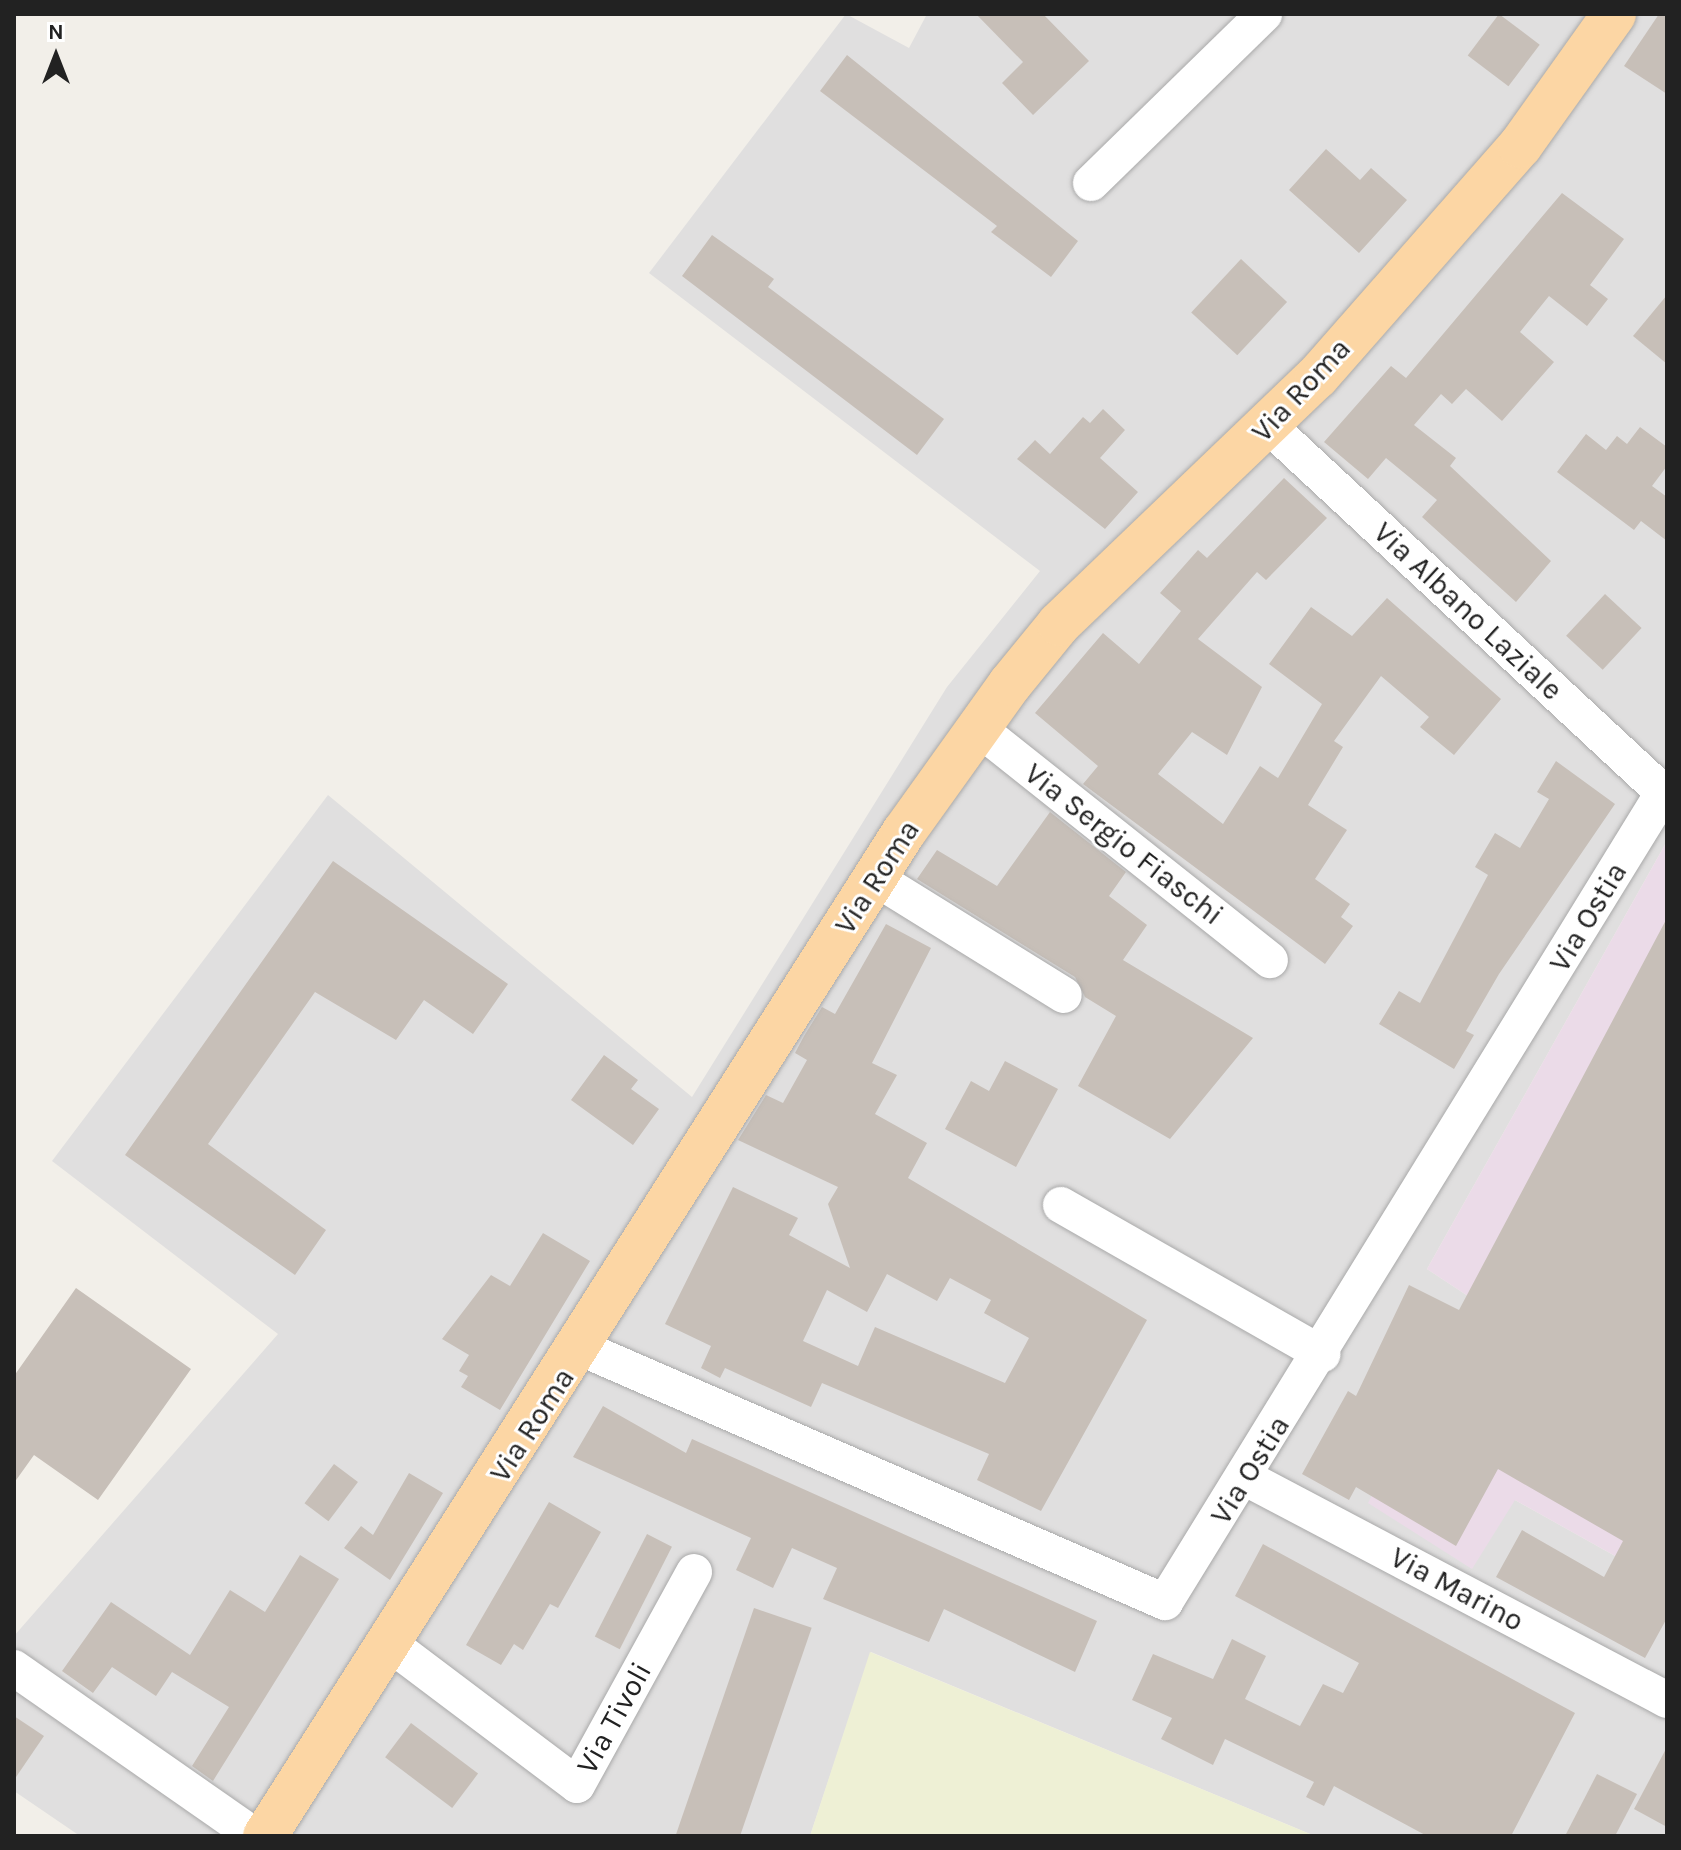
<!DOCTYPE html>
<style>
body{margin:0}
#map{position:relative;width:1681px;height:1850px;overflow:hidden;background:#f2efe9;font-family:Karla,sans-serif}
div>[style]{position:absolute}
.residential>*{inset:0;background:#e0dfdf}
.industrial>*{inset:0;background:#ebdbe8}
.farmland>*{inset:0;background:#eef0d5}
.building>*{inset:0;background:#c7bfb8;transform-origin:0 0}
.roads{filter:drop-shadow(0 0 2px #a9a9a9) drop-shadow(0 0 2px #a9a9a9)}
.minor>*{height:36px;margin:-18px;padding:0 18px;transform-origin:18px;border-radius:18px;background:#fff}
.major>*{height:44px;margin:-22px;padding:0 22px;transform-origin:22px;border-radius:22px;background:#fcd6a4}
span{translate:-50% -50%;white-space:nowrap;text-align:center;line-height:1.15;-webkit-text-stroke:6px #fff;paint-order:stroke}
.street-label{font-size:30px;color:#222}
.frame{position:absolute;inset:0;border:16px solid #222;pointer-events:none}
.north{position:absolute;left:16px;top:16px;width:80px;height:80px;-webkit-text-stroke:6px #fff;paint-order:stroke;rotate:0deg;font-size:22px;font-weight:700;line-height:32px;text-align:center;color:#222}
.north::after{content:'';display:block;margin:auto;width:28px;height:36px;background:#222;clip-path:polygon(50% 0,100% 100%,50% 72%,0 100%)}
</style>
<div id="map">
<div class="residential">
<div style="clip-path:polygon(846px 14px,909px 48px,927px 14px,1667px 14px,1667px 841px,1427px 1269px,1474px 1300px,1515px 1500px,1667px 1585px,1667px 1836px,1315px 1836px,871px 1652px,810px 1836px,80px 1836px,14px 1791px,14px 1636px,278px 1334px,52px 1161px,328px 795px,692px 1097px,947px 687px,1040px 571px,649px 273px)"></div>
</div>
<div class="industrial">
<div style="clip-path:polygon(1667px 841px,1667px 1585px,1515px 1500px,1472px 1569px,1368px 1503px,1474px 1300px,1427px 1269px)"></div>
</div>
<div class="farmland">
<div style="clip-path:polygon(870px 1652px,1315px 1836px,810px 1836px)"></div>
</div>
<div class="building">
<div style="clip-path:polygon(976px 14px,1043px 14px,1089px 61px,1033px 115px,1002px 83px,1023px 62px)"></div>
<div style="left:1499px;top:14px;width:51px;height:52px;rotate:37deg"></div>
<div style="clip-path:polygon(1659px 14px,1667px 14px,1667px 94px,1624px 66px)"></div>
<div style="clip-path:polygon(847px 55px,1078px 241px,1051px 277px,991px 232px,997px 226px,820px 91px)"></div>
<div style="clip-path:polygon(1326px 149px,1360px 180px,1371px 168px,1407px 200px,1359px 253px,1289px 190px)"></div>
<div style="clip-path:polygon(1562px 193px,1624px 239px,1590px 285px,1608px 299px,1587px 326px,1549px 296px,1520px 332px,1554px 362px,1502px 421px,1466px 389px,1452px 404px,1441px 394px,1414px 425px,1456px 458px,1450px 466px,1551px 561px,1516px 602px,1422px 517px,1437px 500px,1386px 458px,1368px 479px,1324px 442px,1391px 366px,1406px 378px)"></div>
<div style="clip-path:polygon(712px 235px,774px 279px,768px 287px,944px 419px,917px 455px,682px 276px)"></div>
<div style="left:1241px;top:259px;width:63px;height:73px;rotate:43deg"></div>
<div style="clip-path:polygon(1667px 295px,1667px 364px,1633px 336px)"></div>
<div style="clip-path:polygon(1103px 409px,1125px 430px,1100px 458px,1138px 492px,1105px 529px,1017px 459px,1035px 440px,1050px 454px,1083px 417px,1090px 423px)"></div>
<div style="clip-path:polygon(1640px 427px,1667px 447px,1667px 466px,1652px 486px,1667px 497px,1667px 541px,1641px 521px,1634px 530px,1557px 472px,1586px 434px,1606px 450px,1617px 436px,1627px 444px)"></div>
<div style="clip-path:polygon(1284px 478px,1327px 518px,1266px 580px,1257px 572px,1198px 639px,1262px 687px,1227px 755px,1192px 732px,1158px 774px,1223px 824px,1260px 766px,1278px 778px,1322px 704px,1269px 664px,1311px 607px,1352px 636px,1387px 598px,1501px 699px,1454px 755px,1420px 727px,1429px 717px,1381px 676px,1334px 741px,1343px 747px,1308px 805px,1347px 830px,1315px 879px,1350px 904px,1341px 917px,1353px 926px,1325px 964px,1083px 784px,1098px 766px,1035px 713px,1103px 633px,1139px 664px,1181px 611px,1160px 593px,1198px 550px,1207px 558px)"></div>
<div style="left:1605px;top:594px;width:50px;height:57px;rotate:43deg"></div>
<div style="clip-path:polygon(1556px 761px,1615px 804px,1499px 974px,1466px 1031px,1474px 1035px,1454px 1069px,1379px 1024px,1399px 991px,1420px 1003px,1488px 875px,1475px 867px,1495px 833px,1520px 848px,1549px 799px,1537px 792px)"></div>
<div style="clip-path:polygon(1050px 812px,1126px 872px,1109px 896px,1147px 925px,1123px 960px,1253px 1038px,1170px 1139px,1078px 1086px,1116px 1016px,1085px 997px,1075px 977px,917px 879px,937px 850px,997px 886px)"></div>
<div style="clip-path:polygon(333px 861px,508px 984px,473px 1034px,424px 1000px,396px 1040px,315px 992px,208px 1144px,326px 1230px,295px 1275px,125px 1155px)"></div>
<div style="clip-path:polygon(1667px 918px,1667px 1618px,1645px 1658px,1496px 1577px,1522px 1530px,1604px 1577px,1623px 1541px,1498px 1469px,1456px 1546px,1356px 1487px,1349px 1500px,1302px 1474px,1348px 1391px,1356px 1396px,1409px 1285px,1459px 1310px)"></div>
<div style="clip-path:polygon(evenodd,886px 924px,931px 948px,872px 1063px,897px 1075px,875px 1114px,927px 1143px,908px 1178px,1147px 1320px,1041px 1511px,977px 1480px,989px 1454px,822px 1383px,811px 1407px,725px 1368px,720px 1378px,701px 1368px,711px 1346px,665px 1324px,733px 1187px,798px 1218px,789px 1235px,850px 1268px,828px 1204px,838px 1187px,738px 1140px,766px 1095px,783px 1103px,807px 1060px,795px 1053px,804px 1036px,822px 1007px,835px 1014px,886px 924px,887px 1274px,937px 1301px,950px 1278px,991px 1300px,984px 1313px,1029px 1338px,1005px 1383px,875px 1327px,858px 1366px,803px 1341px,827px 1290px,867px 1312px,887px 1274px)"></div>
<div style="clip-path:polygon(604px 1055px,638px 1080px,631px 1089px,659px 1109px,633px 1145px,571px 1100px)"></div>
<div style="clip-path:polygon(1005px 1061px,1058px 1089px,1016px 1167px,945px 1129px,971px 1081px,989px 1091px)"></div>
<div style="clip-path:polygon(543px 1233px,590px 1261px,500px 1410px,461px 1387px,468px 1376px,459px 1371px,469px 1355px,442px 1339px,491px 1275px,510px 1286px)"></div>
<div style="clip-path:polygon(76px 1288px,191px 1369px,98px 1500px,34px 1455px,14px 1483px,14px 1376px)"></div>
<div style="clip-path:polygon(603px 1406px,686px 1453px,692px 1439px,1097px 1621px,1075px 1672px,944px 1609px,929px 1642px,823px 1599px,837px 1568px,792px 1548px,773px 1588px,736px 1570px,751px 1538px,573px 1457px)"></div>
<div style="left:334px;top:1464px;width:30px;height:49px;rotate:37deg"></div>
<div style="clip-path:polygon(409px 1473px,443px 1493px,390px 1580px,344px 1548px,361px 1526px,373px 1535px)"></div>
<div style="clip-path:polygon(549px 1502px,601px 1532px,558px 1608px,550px 1604px,523px 1650px,514px 1644px,501px 1665px,466px 1645px)"></div>
<div style="left:647px;top:1534px;width:28px;height:115px;rotate:27deg"></div>
<div style="clip-path:polygon(1263px 1544px,1575px 1713px,1511px 1836px,1427px 1836px,1334px 1786px,1324px 1806px,1306px 1797px,1314px 1782px,1225px 1739px,1213px 1765px,1161px 1739px,1172px 1718px,1132px 1700px,1153px 1654px,1213px 1679px,1232px 1639px,1266px 1656px,1245px 1699px,1300px 1726px,1323px 1684px,1343px 1693px,1359px 1663px,1235px 1596px)"></div>
<div style="clip-path:polygon(300px 1555px,339px 1579px,213px 1781px,192px 1766px,229px 1707px,172px 1672px,156px 1696px,112px 1667px,93px 1693px,62px 1671px,111px 1602px,190px 1655px,230px 1590px,265px 1612px)"></div>
<div style="left:754px;top:1608px;width:61px;height:241px;rotate:19deg"></div>
<div style="clip-path:polygon(14px 1716px,44px 1736px,14px 1780px)"></div>
<div style="left:411px;top:1723px;width:84px;height:43px;rotate:37deg"></div>
<div style="clip-path:polygon(1667px 1747px,1667px 1827px,1634px 1809px)"></div>
<div style="clip-path:polygon(1597px 1774px,1637px 1794px,1615px 1836px,1565px 1836px)"></div>
</div>
<div class="roads">
<div class="minor">
<div style="left:1091px;top:183px;width:242px;rotate:-44.3deg"></div>
<div style="left:1270px;top:427px;width:542px;rotate:42.91deg"></div>
<div style="left:978px;top:728px;width:373px;rotate:38.5deg"></div>
<div style="left:875px;top:878px;width:222px;rotate:31.8deg"></div>
<div style="left:1061px;top:1205px;width:301px;rotate:29.7deg"></div>
<div style="left:581px;top:1348px;width:637px;rotate:23.51deg"></div>
<div style="left:1165px;top:1602px;width:950px;rotate:-58.38deg"></div>
<div style="left:1246px;top:1478px;width:476px;rotate:27.8deg"></div>
<div style="left:390px;top:1644px;width:234px;rotate:37deg"></div>
<div style="left:577px;top:1785px;width:243px;rotate:-61.2deg"></div>
<div style="left:14px;top:1668px;width:294px;rotate:34.9deg"></div>
</div>
<div class="major">
<div style="left:265px;top:1836px;width:1190px;rotate:-57.53deg"></div>
<div style="left:904px;top:832px;width:182px;rotate:-54.4deg"></div>
<div style="left:1010px;top:684px;width:77px;rotate:-50.8deg"></div>
<div style="left:1059px;top:624px;width:357px;rotate:-43.8deg"></div>
<div style="left:1317px;top:377px;width:308px;rotate:-48.7deg"></div>
<div style="left:1520px;top:146px;width:162px;rotate:-54.5deg"></div>
</div>
</div>
<div class="street-label">
<span style="left:1301px;top:390px;rotate:-47deg">Via Roma</span>
<span style="left:1468px;top:611px;rotate:43deg">Via Albano Laziale</span>
<span style="left:1124px;top:844px;rotate:38deg">Via Sergio Fiaschi</span>
<span style="left:877px;top:877px;rotate:-57deg">Via Roma</span>
<span style="left:1588px;top:917px;rotate:-59deg">Via Ostia</span>
<span style="left:532px;top:1425px;rotate:-57deg">Via Roma</span>
<span style="left:1250px;top:1470px;rotate:-58deg">Via Ostia</span>
<span style="left:1457px;top:1589px;rotate:28deg">Via Marino</span>
<span style="left:614px;top:1718px;rotate:-61deg">Via Tivoli</span>
</div>
<div class="frame"></div>
<div class="north">N</div>
</div>
